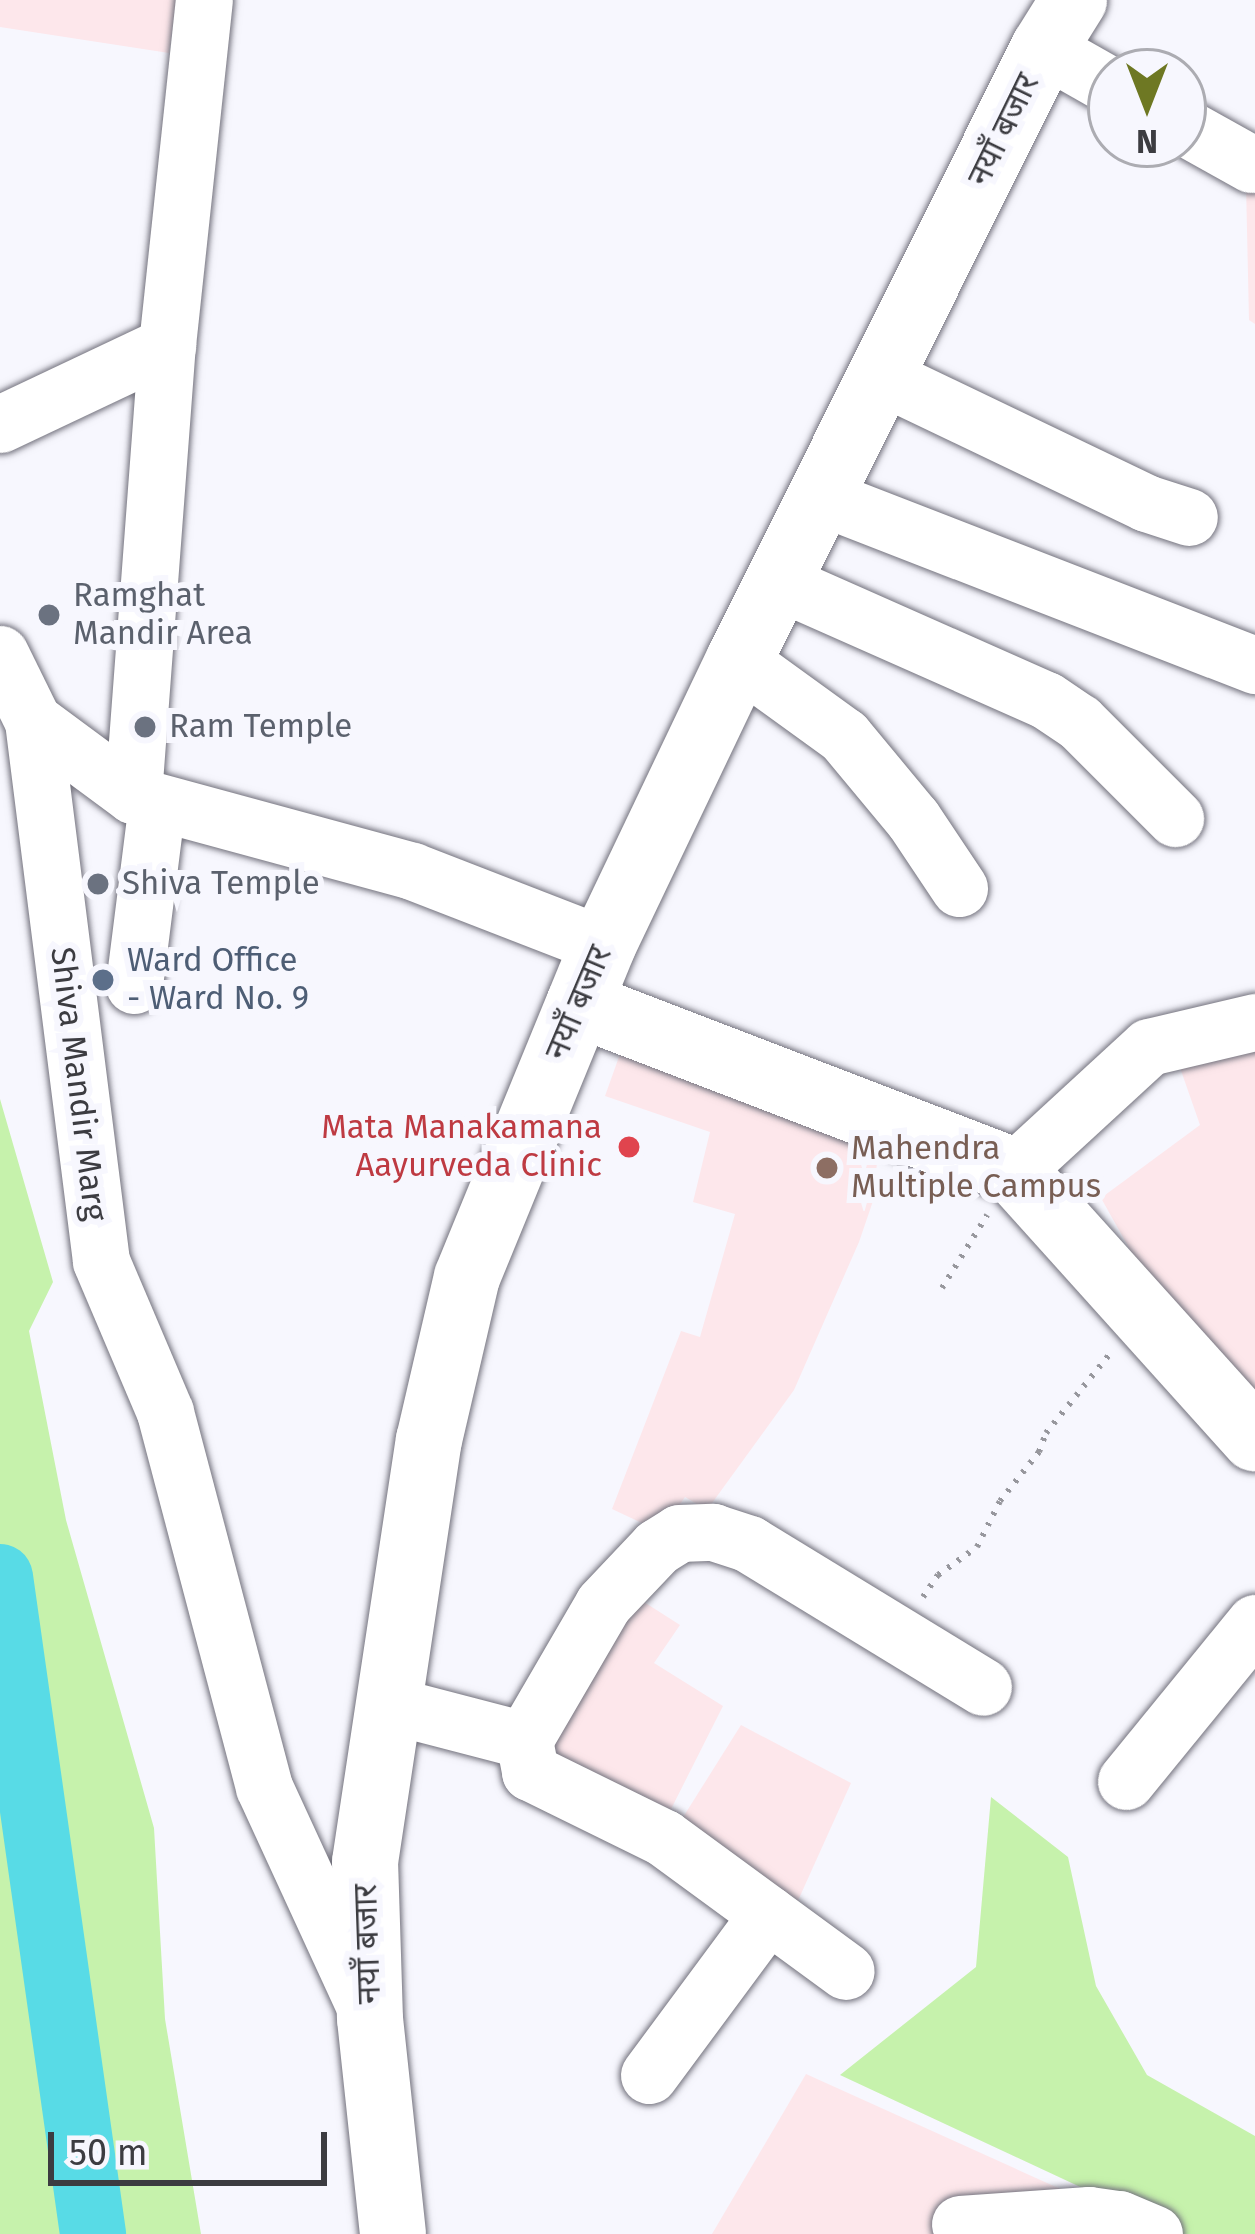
<!DOCTYPE html>
<meta charset="utf-8">
<style>
body{margin:0}
#map{position:relative;width:1255px;height:2234px;overflow:hidden;background:#f7f7fe;font-family:"Fira Sans","Noto Sans Devanagari",sans-serif}
div>[style]{position:absolute}
.education>*{inset:0;background:#fde7eb}
.green>*{inset:0;background:#c6f2ac}
.river>*{height:66px;margin:-33px;padding:0 33px;transform-origin:33px;border-radius:33px;background:#58dbe6}
.path>*{height:6px;margin-top:-3px;transform-origin:0;background:repeating-linear-gradient(90deg,#97979d 0 3px,transparent 0 12px)}
.roads{filter:drop-shadow(0 0 3px #73727d) drop-shadow(0 0 3px #73727d)}
.minor>*{height:57px;margin:-28.5px;padding:0 28.5px;transform-origin:28.5px;border-radius:28.5px;background:#fff}
.major>*{height:66px;margin:-33px;padding:0 33px;transform-origin:33px;border-radius:33px;background:#fff}
.dots>*{width:33px;height:33px;translate:-50% -50%;box-sizing:border-box;border:6px solid #f7f7fe;border-radius:50%}
span{translate:-50% -50%;white-space:nowrap;text-align:center;line-height:1.15;-webkit-text-stroke:12px #f7f7fe;paint-order:stroke}
.street-label{font-size:33px;color:#3c3c41}
.worship-label{font-size:33px;color:#5b616d}
.left{translate:0 -50%;text-align:left}
.service-label{font-size:33px;color:#4e5e75}
.health-label{font-size:33px;color:#be3a42}
.right{translate:-100% -50%;text-align:right}
.education-label{font-size:33px;color:#785e54}
.north{position:absolute;left:1087px;top:48px;width:120px;height:120px;box-sizing:border-box;background:#f7f7fe;border:3px solid #acacb2;border-radius:50%;rotate:180deg;font-size:33px;font-weight:700;line-height:48px;text-align:center;color:#3c3c41}
.north::after{content:'';display:block;margin:auto;width:42px;height:54px;background:#6e7823;clip-path:polygon(50% 0,100% 100%,50% 72%,0 100%)}
.scale{position:absolute;left:48px;top:2132px;width:279px;height:54px;box-sizing:border-box;border:6px solid #3c3c41;border-top:0;padding-left:15px;font-size:36px;line-height:42px;white-space:nowrap;color:#3c3c41;-webkit-text-stroke:9px #f7f7fe;paint-order:stroke}
</style>
<div id="map">
<div class="education">
<div style="clip-path:polygon(0 0,176px 0,169px 53px,0 27px)"></div>
<div style="clip-path:polygon(1255px 172px,1255px 324px,1249px 320px,1246px 184px)"></div>
<div style="clip-path:polygon(1255px 1004px,1255px 1426px,1171px 1323px,1101px 1198px,1200px 1125px,1170px 1039px)"></div>
<div style="clip-path:polygon(620px 1054px,878px 1153px,873px 1201px,859px 1242px,794px 1390px,707px 1510px,685px 1497px,661px 1532px,612px 1509px,681px 1331px,700px 1337px,735px 1214px,693px 1202px,710px 1132px,605px 1096px)"></div>
<div style="clip-path:polygon(619px 1586px,680px 1625px,654px 1663px,723px 1706px,662px 1827px,528px 1762px)"></div>
<div style="clip-path:polygon(741px 1725px,851px 1783px,796px 1905px,675px 1830px)"></div>
<div style="clip-path:polygon(806px 2074px,1140px 2225px,1156px 2234px,712px 2234px)"></div>
</div>
<div class="green">
<div style="clip-path:polygon(0 1099px,53px 1282px,29px 1331px,66px 1520px,154px 1828px,165px 2019px,201px 2234px,0 2234px)"></div>
<div style="clip-path:polygon(991px 1797px,1068px 1857px,1096px 1986px,1147px 2075px,1255px 2136px,1255px 2234px,1181px 2234px,840px 2075px,976px 1967px)"></div>
</div>
<div class="river">
<div style="left:0;top:1577px;width:664px;rotate:81.94deg"></div>
</div>
<div class="path">
<div style="left:942px;top:1288px;width:86px;rotate:-58.3deg"></div>
<div style="left:923px;top:1597px;width:27px;rotate:-56deg"></div>
<div style="left:938px;top:1575px;width:48px;rotate:-35.7deg"></div>
<div style="left:977px;top:1547px;width:51px;rotate:-63.4deg"></div>
<div style="left:1000px;top:1501px;width:63px;rotate:-51.5deg"></div>
<div style="left:1039px;top:1452px;width:20px;rotate:-70deg"></div>
<div style="left:1046px;top:1433px;width:100px;rotate:-51.1deg"></div>
</div>
<div class="roads">
<div class="minor">
<div style="left:1044px;top:48px;width:77px;rotate:29.6deg"></div>
<div style="left:1183px;top:126px;width:78px;rotate:29.2deg"></div>
<div style="left:879px;top:375px;width:296px;rotate:25.6deg"></div>
<div style="left:1146px;top:503px;width:45px;rotate:18deg"></div>
<div style="left:0;top:424px;width:185px;rotate:-25.3deg"></div>
<div style="left:819px;top:496px;width:468px;rotate:21.2deg"></div>
<div style="left:777px;top:581px;width:294px;rotate:23.9deg"></div>
<div style="left:1046px;top:700px;width:40px;rotate:34deg"></div>
<div style="left:1079px;top:722px;width:136px;rotate:45deg"></div>
<div style="left:0;top:654px;width:75px;rotate:63.8deg"></div>
<div style="left:739px;top:660px;width:130px;rotate:35.9deg"></div>
<div style="left:844px;top:736px;width:108px;rotate:50.3deg"></div>
<div style="left:913px;top:819px;width:83px;rotate:56.3deg"></div>
<div style="left:133px;top:795px;width:451px;rotate:-85.7deg"></div>
<div style="left:167px;top:345px;width:347px;rotate:-83.9deg"></div>
<div style="left:134px;top:985px;width:184px;rotate:-82.8deg"></div>
<div style="left:1014px;top:1171px;width:183px;rotate:-42.6deg"></div>
<div style="left:1149px;top:1047px;width:109px;rotate:-13.3deg"></div>
<div style="left:390px;top:1705px;width:138px;rotate:14.6deg"></div>
<div style="left:524px;top:1740px;width:33px;rotate:79deg"></div>
<div style="left:530px;top:1772px;width:149px;rotate:26.2deg"></div>
<div style="left:664px;top:1838px;width:225px;rotate:36.2deg"></div>
<div style="left:524px;top:1740px;width:157px;rotate:-59.8deg"></div>
<div style="left:603px;top:1604px;width:79px;rotate:-46.5deg"></div>
<div style="left:657px;top:1547px;width:26px;rotate:-32deg"></div>
<div style="left:679px;top:1533px;width:34px;rotate:-2deg"></div>
<div style="left:713px;top:1532px;width:38px;rotate:18deg"></div>
<div style="left:749px;top:1544px;width:274px;rotate:31.4deg"></div>
<div style="left:1126px;top:1781px;width:204px;rotate:-50.8deg"></div>
<div style="left:366px;top:2009px;width:244px;rotate:-114.7deg"></div>
<div style="left:264px;top:1787px;width:388px;rotate:-104.8deg"></div>
<div style="left:165px;top:1412px;width:164px;rotate:-113deg"></div>
<div style="left:101px;top:1261px;width:544px;rotate:-97.18deg"></div>
<div style="left:33px;top:721px;width:124px;rotate:36.5deg"></div>
<div style="left:133px;top:795px;width:289px;rotate:15.2deg"></div>
<div style="left:412px;top:871px;width:205px;rotate:21.2deg"></div>
<div style="left:649px;top:2075px;width:200px;rotate:-53.5deg"></div>
<div style="left:960px;top:2224px;width:129px;rotate:-4deg"></div>
<div style="left:1089px;top:2215px;width:30px;rotate:8deg"></div>
<div style="left:1119px;top:2219px;width:38px;rotate:23deg"></div>
</div>
<div class="major">
<div style="left:579px;top:1004px;width:466px;rotate:21deg"></div>
<div style="left:1014px;top:1171px;width:360px;rotate:48deg"></div>
<div style="left:393px;top:2234px;width:216px;rotate:-96.1deg"></div>
<div style="left:370px;top:2019px;width:157px;rotate:-91.8deg"></div>
<div style="left:365px;top:1862px;width:427px;rotate:-81.4deg"></div>
<div style="left:429px;top:1440px;width:167px;rotate:-76.9deg"></div>
<div style="left:467px;top:1277px;width:359px;rotate:-67.7deg"></div>
<div style="left:603px;top:945px;width:316px;rotate:-64.5deg"></div>
<div style="left:739px;top:660px;width:684px;rotate:-63.51deg"></div>
<div style="left:1044px;top:48px;width:57px;rotate:-58deg"></div>
</div>
</div>
<div class="dots">
<div style="left:49px;top:615px;background:#6b7280"></div>
<div style="left:145px;top:727px;background:#6b7280"></div>
<div style="left:98px;top:884px;background:#6b7280"></div>
<div style="left:103px;top:980px;background:#5c6f8a"></div>
<div style="left:629px;top:1147px;background:#e0444e"></div>
<div style="left:827px;top:1168px;background:#8d6e63"></div>
</div>
<div class="street-label">
<span style="left:1004px;top:130px;rotate:-64deg">नयाँ बजार</span>
<span style="left:579px;top:1003px;rotate:-67deg">नयाँ बजार</span>
<span style="left:78px;top:1084px;rotate:83deg">Shiva Mandir Marg</span>
<span style="left:368px;top:1944px;rotate:-92deg">नयाँ बजार</span>
</div>
<div class="worship-label">
<span class="left" style="left:73px;top:615px">Ramghat<br>Mandir Area</span>
<span class="left" style="left:169px;top:727px">Ram Temple</span>
<span class="left" style="left:122px;top:884px">Shiva Temple</span>
</div>
<div class="service-label">
<span class="left" style="left:127px;top:980px">Ward Office<br>- Ward No. 9</span>
</div>
<div class="health-label">
<span class="right" style="left:602px;top:1147px">Mata Manakamana<br>Aayurveda Clinic</span>
</div>
<div class="education-label">
<span class="left" style="left:851px;top:1168px">Mahendra<br>Multiple Campus</span>
</div>
<div class="north">N</div>
<div class="scale">50 m</div>
</div>
